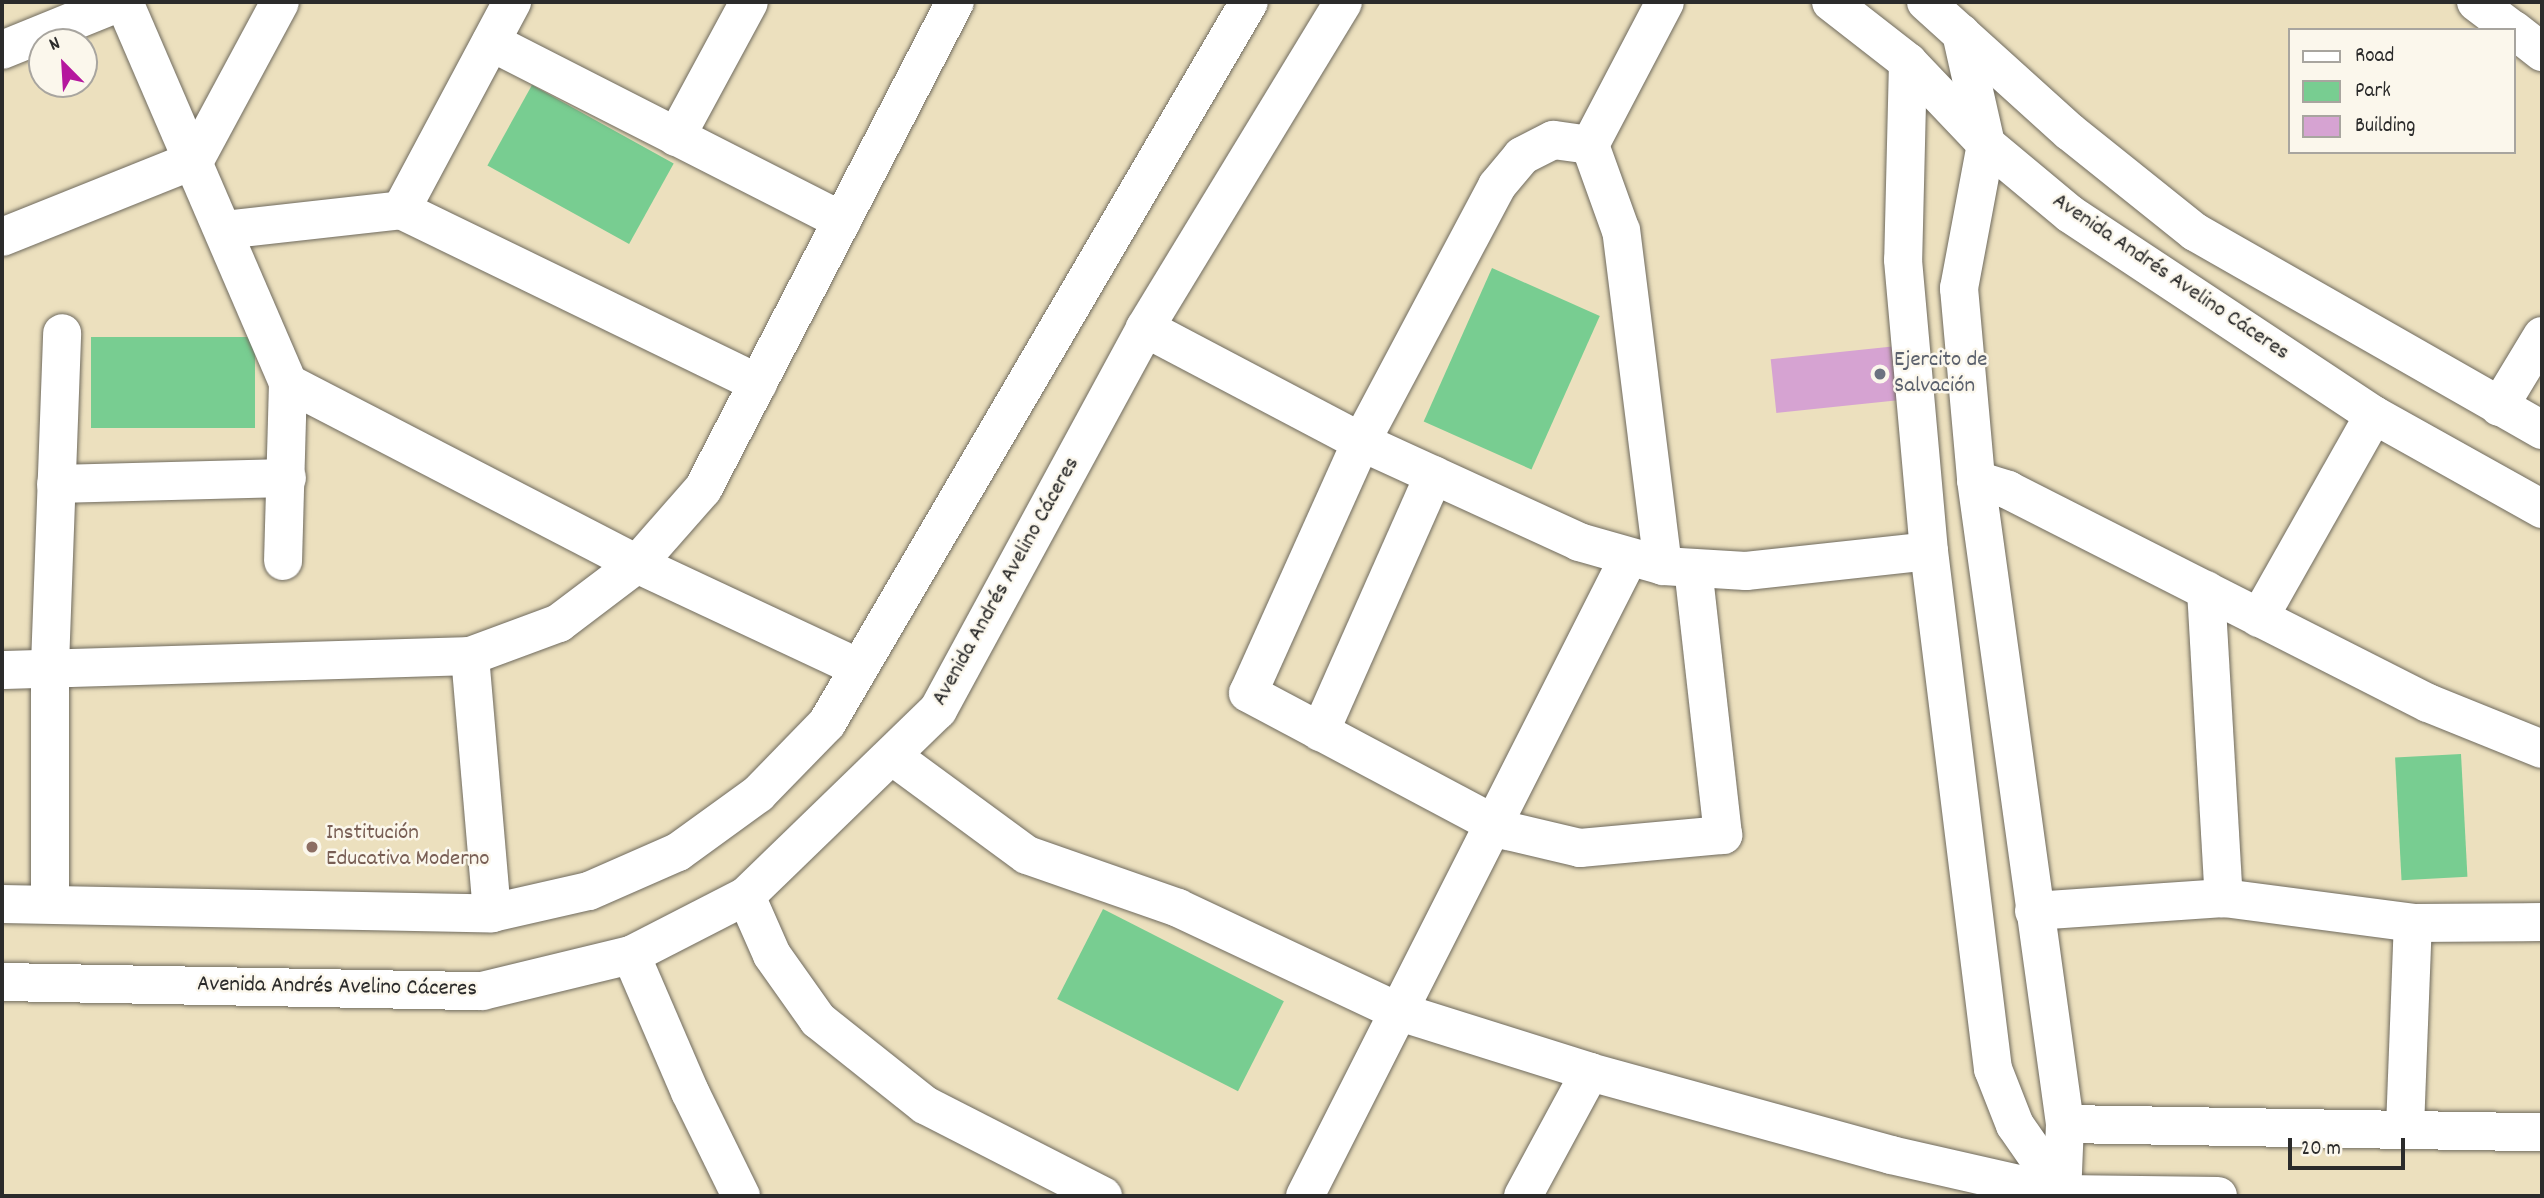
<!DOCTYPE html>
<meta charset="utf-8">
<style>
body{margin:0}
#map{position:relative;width:2544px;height:1198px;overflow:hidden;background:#ece0be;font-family:Dekko,sans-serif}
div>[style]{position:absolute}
.green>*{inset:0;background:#78cd91;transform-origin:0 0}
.building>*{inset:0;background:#d6a3d2;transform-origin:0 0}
.roads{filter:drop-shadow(0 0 2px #6f6a5e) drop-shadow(0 0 2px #6f6a5e)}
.minor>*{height:38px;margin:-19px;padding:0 19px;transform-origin:19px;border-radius:19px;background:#fff}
.dots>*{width:19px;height:19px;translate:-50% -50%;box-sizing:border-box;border:4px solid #fbf7ec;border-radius:50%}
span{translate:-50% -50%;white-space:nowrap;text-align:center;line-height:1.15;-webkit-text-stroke:5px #fbf7ec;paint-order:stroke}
.street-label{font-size:23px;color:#2b2b2b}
.worship-label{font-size:23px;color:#5b616d}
.left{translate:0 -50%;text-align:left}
.education-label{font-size:23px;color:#785e54}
.frame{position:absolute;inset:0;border:4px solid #2b2b2b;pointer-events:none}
.legend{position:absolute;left:2288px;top:28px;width:228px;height:126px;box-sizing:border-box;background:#fbf7ec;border:2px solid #a8a59f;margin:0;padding:9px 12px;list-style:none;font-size:21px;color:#2b2b2b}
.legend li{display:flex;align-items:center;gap:14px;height:35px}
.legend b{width:35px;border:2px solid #a8a59f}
.north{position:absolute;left:28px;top:28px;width:70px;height:70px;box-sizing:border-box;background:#fbf7ec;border:2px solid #a8a59f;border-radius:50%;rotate:336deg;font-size:19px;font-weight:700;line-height:28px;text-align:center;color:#2b2b2b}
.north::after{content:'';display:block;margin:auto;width:24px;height:32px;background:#b5179e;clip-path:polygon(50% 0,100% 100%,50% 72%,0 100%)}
.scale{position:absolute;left:2288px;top:1138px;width:117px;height:32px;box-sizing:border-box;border:4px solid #2b2b2b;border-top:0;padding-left:9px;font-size:21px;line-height:24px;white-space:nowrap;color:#2b2b2b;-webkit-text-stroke:5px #fbf7ec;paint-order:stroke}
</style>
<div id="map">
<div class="green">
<div style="left:532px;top:85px;width:162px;height:92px;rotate:29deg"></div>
<div style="left:1492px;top:268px;width:118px;height:168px;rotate:24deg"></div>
<div style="left:91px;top:337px;width:164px;height:91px"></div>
<div style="left:2461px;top:754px;width:123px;height:66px;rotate:87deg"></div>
<div style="left:1103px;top:909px;width:203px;height:101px;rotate:27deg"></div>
</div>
<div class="building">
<div style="left:1897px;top:346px;width:54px;height:127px;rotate:84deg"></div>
</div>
<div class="roads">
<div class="minor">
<div style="left:124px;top:2px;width:415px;rotate:66.7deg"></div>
<div style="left:288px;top:383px;width:178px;rotate:91.6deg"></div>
<div style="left:1831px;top:2px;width:98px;rotate:37.9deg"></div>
<div style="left:1908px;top:62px;width:113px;rotate:46.4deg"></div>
<div style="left:1986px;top:144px;width:109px;rotate:39.8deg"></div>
<div style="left:2070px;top:214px;width:364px;rotate:33.5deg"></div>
<div style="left:2374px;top:415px;width:193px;rotate:29.2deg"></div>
<div style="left:1926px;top:2px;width:194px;rotate:42.1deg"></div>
<div style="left:2070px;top:132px;width:160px;rotate:38.7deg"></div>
<div style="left:2195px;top:232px;width:400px;rotate:29.7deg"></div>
<div style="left:2476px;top:2px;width:46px;rotate:37.1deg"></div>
<div style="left:2514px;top:30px;width:36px;rotate:38deg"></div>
<div style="left:1961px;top:33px;width:114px;rotate:77.3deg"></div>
<div style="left:1986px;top:144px;width:147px;rotate:100.6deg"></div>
<div style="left:1959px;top:288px;width:193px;rotate:84.9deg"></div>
<div style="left:1976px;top:480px;width:650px;rotate:82.13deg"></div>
<div style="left:2065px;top:1124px;width:72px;rotate:92.4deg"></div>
<div style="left:491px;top:42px;width:394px;rotate:27deg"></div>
<div style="left:2px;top:50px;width:127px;rotate:-22.1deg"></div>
<div style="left:1908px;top:62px;width:198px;rotate:91.4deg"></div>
<div style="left:1903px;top:260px;width:292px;rotate:84.9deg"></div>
<div style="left:1929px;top:551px;width:522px;rotate:82.96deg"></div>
<div style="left:1993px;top:1069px;width:60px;rotate:68.6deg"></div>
<div style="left:2015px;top:1125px;width:84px;rotate:55.2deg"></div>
<div style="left:676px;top:137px;width:153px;rotate:-61.6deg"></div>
<div style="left:1590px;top:145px;width:37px;rotate:-172deg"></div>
<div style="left:1553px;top:140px;width:35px;rotate:153deg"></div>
<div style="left:1522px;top:156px;width:39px;rotate:130deg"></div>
<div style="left:1497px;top:186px;width:290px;rotate:118deg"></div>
<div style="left:1361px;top:442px;width:275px;rotate:114.2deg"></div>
<div style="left:1248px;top:693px;width:294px;rotate:28deg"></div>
<div style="left:1508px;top:831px;width:74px;rotate:13.3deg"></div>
<div style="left:1580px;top:848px;width:144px;rotate:-5.2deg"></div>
<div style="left:1723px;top:835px;width:268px;rotate:-96.4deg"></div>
<div style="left:401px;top:210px;width:236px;rotate:-61.9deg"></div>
<div style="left:224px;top:230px;width:178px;rotate:-6.4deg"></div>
<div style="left:401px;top:210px;width:397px;rotate:25.9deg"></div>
<div style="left:2px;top:237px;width:208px;rotate:-21.8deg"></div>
<div style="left:195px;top:160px;width:179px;rotate:-61.7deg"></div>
<div style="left:1145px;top:328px;width:244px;rotate:27.8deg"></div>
<div style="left:1361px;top:442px;width:240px;rotate:24.6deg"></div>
<div style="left:1579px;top:542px;width:87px;rotate:15.9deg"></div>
<div style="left:1663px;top:566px;width:83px;rotate:3.4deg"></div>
<div style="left:1746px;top:571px;width:184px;rotate:-6.2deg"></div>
<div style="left:288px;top:383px;width:393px;rotate:27.4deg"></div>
<div style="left:637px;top:564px;width:245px;rotate:25.1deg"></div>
<div style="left:2499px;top:407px;width:83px;rotate:-58.8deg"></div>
<div style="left:1976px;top:480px;width:34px;rotate:17deg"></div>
<div style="left:2008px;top:490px;width:471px;rotate:26.9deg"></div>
<div style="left:2428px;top:703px;width:123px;rotate:22deg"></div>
<div style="left:56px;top:484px;width:231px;rotate:-1.5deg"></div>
<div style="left:1663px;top:566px;width:338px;rotate:-97.1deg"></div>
<div style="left:1621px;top:231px;width:91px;rotate:-109.8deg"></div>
<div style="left:1590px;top:145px;width:161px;rotate:-62.3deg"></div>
<div style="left:2206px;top:590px;width:309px;rotate:86.7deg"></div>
<div style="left:2259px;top:618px;width:233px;rotate:-60.5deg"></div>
<div style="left:470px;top:656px;width:258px;rotate:85.1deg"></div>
<div style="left:2px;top:670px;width:468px;rotate:-1.7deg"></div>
<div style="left:470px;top:656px;width:95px;rotate:-20.3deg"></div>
<div style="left:559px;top:623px;width:98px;rotate:-37.1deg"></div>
<div style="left:637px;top:564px;width:100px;rotate:-48.7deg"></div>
<div style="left:703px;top:489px;width:548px;rotate:-62.64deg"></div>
<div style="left:1320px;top:732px;width:281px;rotate:-66.1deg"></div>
<div style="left:892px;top:756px;width:167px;rotate:36.3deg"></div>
<div style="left:1027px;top:855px;width:160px;rotate:19.3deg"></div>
<div style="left:1178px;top:908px;width:242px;rotate:25.2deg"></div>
<div style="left:1397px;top:1011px;width:202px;rotate:17.5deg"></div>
<div style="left:1590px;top:1072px;width:312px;rotate:15.4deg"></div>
<div style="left:1891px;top:1155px;width:176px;rotate:12.8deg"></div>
<div style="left:2063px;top:1194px;width:155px;rotate:0.7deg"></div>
<div style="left:746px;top:896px;width:64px;rotate:66.2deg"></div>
<div style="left:772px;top:955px;width:80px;rotate:54.7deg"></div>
<div style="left:818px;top:1020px;width:137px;rotate:38.5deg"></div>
<div style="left:925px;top:1105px;width:200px;rotate:27.1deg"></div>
<div style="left:2px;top:904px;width:490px;rotate:1.1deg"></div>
<div style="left:492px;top:913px;width:99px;rotate:-12.8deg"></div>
<div style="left:589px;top:891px;width:97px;rotate:-23.7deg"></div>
<div style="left:678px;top:852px;width:99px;rotate:-35.9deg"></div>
<div style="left:758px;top:794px;width:99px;rotate:-45.8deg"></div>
<div style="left:827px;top:723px;width:835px;rotate:-59.66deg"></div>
<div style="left:50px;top:904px;width:239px;rotate:-90deg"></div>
<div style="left:50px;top:665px;width:332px;rotate:-87.9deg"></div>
<div style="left:2034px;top:911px;width:190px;rotate:-3.9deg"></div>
<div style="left:2224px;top:898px;width:191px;rotate:7.5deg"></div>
<div style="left:2413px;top:923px;width:129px;rotate:-0.4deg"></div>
<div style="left:631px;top:955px;width:149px;rotate:66.7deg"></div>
<div style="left:690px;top:1092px;width:116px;rotate:63.9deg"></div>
<div style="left:2px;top:982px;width:480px;rotate:1.1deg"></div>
<div style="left:482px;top:991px;width:153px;rotate:-13.6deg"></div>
<div style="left:631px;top:955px;width:129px;rotate:-27.2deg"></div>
<div style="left:746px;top:896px;width:267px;rotate:-44.1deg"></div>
<div style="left:938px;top:710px;width:434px;rotate:-61.5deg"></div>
<div style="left:1145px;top:328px;width:381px;rotate:-58.7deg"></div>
<div style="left:2065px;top:1124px;width:477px;rotate:1deg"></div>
<div style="left:2405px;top:1128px;width:205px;rotate:-87.8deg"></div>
<div style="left:1305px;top:1196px;width:716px;rotate:-63.11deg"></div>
<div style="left:1523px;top:1196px;width:141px;rotate:-61.6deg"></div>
</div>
</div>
<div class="dots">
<div style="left:1880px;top:374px;background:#6b7280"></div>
<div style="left:312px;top:847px;background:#8d6e63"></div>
</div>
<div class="street-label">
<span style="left:2170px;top:278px;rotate:34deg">Avenida Andrés Avelino Cáceres</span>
<span style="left:1007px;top:582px;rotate:-61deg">Avenida Andrés Avelino Cáceres</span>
<span style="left:337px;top:988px;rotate:1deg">Avenida Andrés Avelino Cáceres</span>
</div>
<div class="worship-label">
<span class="left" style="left:1894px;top:374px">Ejercito de<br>Salvación</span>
</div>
<div class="education-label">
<span class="left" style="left:326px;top:847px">Institución<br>Educativa Moderno</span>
</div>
<div class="frame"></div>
<ul class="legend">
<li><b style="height:9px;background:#fff"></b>Road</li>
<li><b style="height:19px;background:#78cd91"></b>Park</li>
<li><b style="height:19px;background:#d6a3d2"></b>Building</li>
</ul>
<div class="north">N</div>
<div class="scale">20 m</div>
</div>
